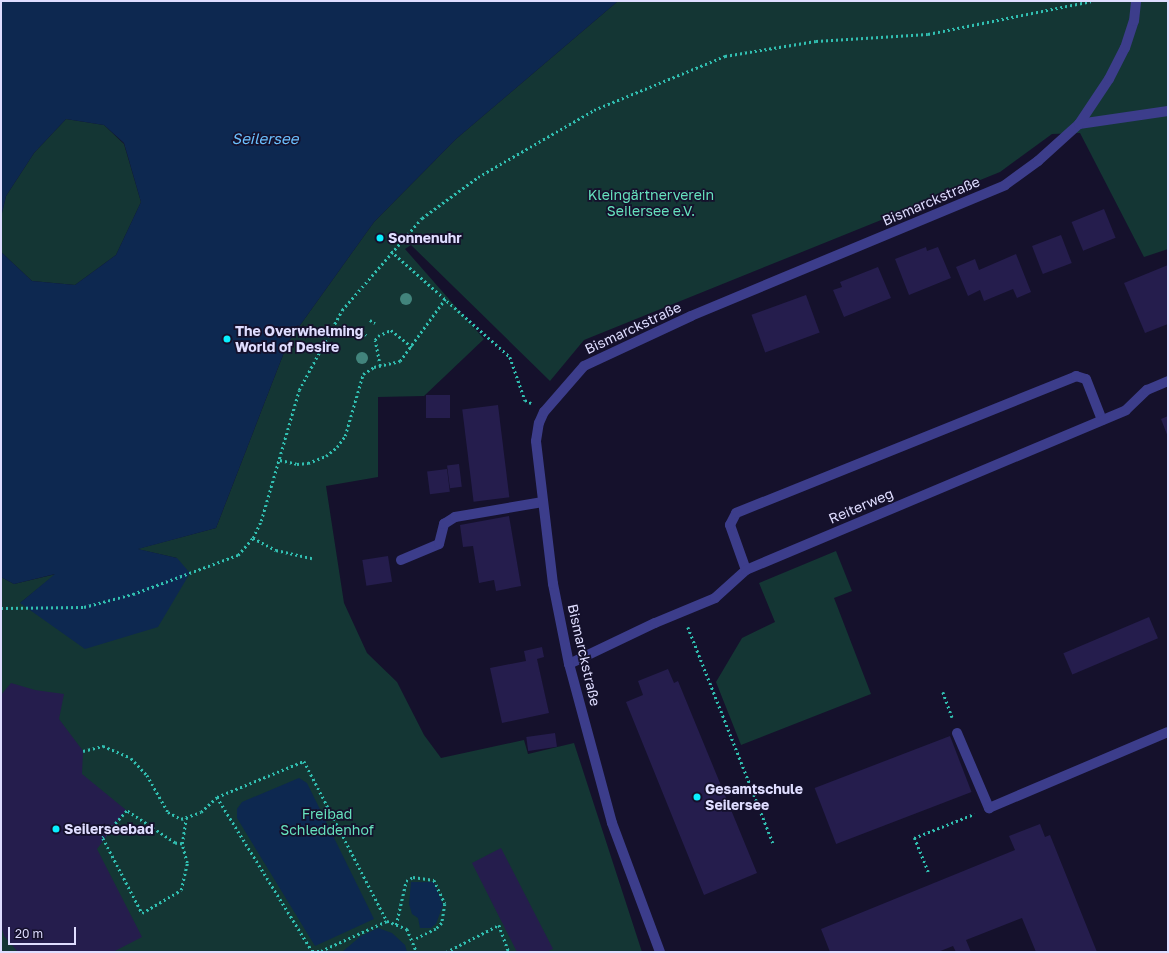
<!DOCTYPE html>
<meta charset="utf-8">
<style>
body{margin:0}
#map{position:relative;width:1169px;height:953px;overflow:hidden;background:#15112c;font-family:"Golos Text",sans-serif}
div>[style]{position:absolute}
.green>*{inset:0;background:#143634}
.water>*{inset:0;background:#0d2850}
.building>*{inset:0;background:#251d4d;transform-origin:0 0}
.path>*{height:2.5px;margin-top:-1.25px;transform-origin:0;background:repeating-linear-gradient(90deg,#31bfb1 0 2px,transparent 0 5px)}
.minor>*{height:10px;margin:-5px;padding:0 5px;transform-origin:5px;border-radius:5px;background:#3c3d8b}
.trees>*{width:12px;height:12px;margin:-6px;border-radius:50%;background:#42847c}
.dots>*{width:11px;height:11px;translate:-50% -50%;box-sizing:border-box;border:2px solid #15112c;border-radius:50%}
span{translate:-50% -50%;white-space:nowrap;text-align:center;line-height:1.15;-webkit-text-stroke:3.5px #15112c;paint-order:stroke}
.park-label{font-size:14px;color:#66e2be}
.street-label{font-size:14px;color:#dfddff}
.poi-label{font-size:14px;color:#dfddff;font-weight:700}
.left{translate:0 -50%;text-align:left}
.water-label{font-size:15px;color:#6bc0ff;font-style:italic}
.frame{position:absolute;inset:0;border:2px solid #dfddff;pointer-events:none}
.scale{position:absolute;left:8px;top:927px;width:68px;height:18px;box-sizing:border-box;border:2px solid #dfddff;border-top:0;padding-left:5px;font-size:12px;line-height:14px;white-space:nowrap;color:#dfddff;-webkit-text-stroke:3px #15112c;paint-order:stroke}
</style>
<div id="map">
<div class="green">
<div style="clip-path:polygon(618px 1px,1168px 1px,1168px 249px,1144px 257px,1080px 133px,1052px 134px,1000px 172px,584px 340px,550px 381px,411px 245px,405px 249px,484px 339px,424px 396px,378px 397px,378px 477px,326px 486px,344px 603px,367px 653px,397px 682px,424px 735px,441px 758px,524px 740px,528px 754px,574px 743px,642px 952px,1px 952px,1px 577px,14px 584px,56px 574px,20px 603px,177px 558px,137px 549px,216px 528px,288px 342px,374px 222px,456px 139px)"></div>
<div style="clip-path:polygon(66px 119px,104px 125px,124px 144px,141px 202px,116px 255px,75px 285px,32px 281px,1px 252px,1px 217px,6px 196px,34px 153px)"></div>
<div style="clip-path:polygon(836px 551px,852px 591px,834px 598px,871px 694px,741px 745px,716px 682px,742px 638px,775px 622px,759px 583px)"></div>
</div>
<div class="water">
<div style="clip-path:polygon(1px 1px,618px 1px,456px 139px,374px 222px,288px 342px,216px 528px,138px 549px,177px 558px,190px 573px,158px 627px,85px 649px,20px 603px,55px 574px,14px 584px,1px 577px,1px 252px,32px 281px,75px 285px,116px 255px,141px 202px,124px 143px,104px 125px,66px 119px,34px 153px,6px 196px,1px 217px)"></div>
<div style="clip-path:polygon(299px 778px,307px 783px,374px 919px,315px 946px,237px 818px,237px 809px,242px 802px)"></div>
<div style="clip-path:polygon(411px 882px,434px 882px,443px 905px,436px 924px,431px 928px,420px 928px,418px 918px,412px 914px,409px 904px)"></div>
<div style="clip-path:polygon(378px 928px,392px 933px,405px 945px,407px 952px,342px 952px,361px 936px)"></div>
</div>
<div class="building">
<div style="left:1104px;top:209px;width:31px;height:35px;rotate:68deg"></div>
<div style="left:1061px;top:235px;width:30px;height:31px;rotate:69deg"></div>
<div style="clip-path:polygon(926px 247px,927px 251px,938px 247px,951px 278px,909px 295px,895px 259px)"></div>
<div style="clip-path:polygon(1016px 254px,1031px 292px,1017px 298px,1013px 289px,984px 301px,980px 290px,968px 296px,956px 267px,975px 259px,979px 270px)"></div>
<div style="clip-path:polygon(1168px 265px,1168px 324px,1145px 333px,1124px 283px)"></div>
<div style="clip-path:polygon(878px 267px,891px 298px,844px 317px,833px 290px,842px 287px,840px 282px)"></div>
<div style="left:806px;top:295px;width:40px;height:58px;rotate:70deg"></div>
<div style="left:426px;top:395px;width:24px;height:23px"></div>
<div style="left:498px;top:405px;width:93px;height:36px;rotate:83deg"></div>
<div style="clip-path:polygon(1168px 416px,1168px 437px,1161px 419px)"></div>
<div style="left:459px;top:464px;width:23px;height:12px;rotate:83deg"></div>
<div style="left:447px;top:469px;width:23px;height:20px;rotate:83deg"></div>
<div style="clip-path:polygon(509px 516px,521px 586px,496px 591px,494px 580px,479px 583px,473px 546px,463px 547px,460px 525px)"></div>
<div style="left:388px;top:556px;width:26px;height:26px;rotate:81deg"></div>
<div style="left:1149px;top:617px;width:23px;height:93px;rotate:67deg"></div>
<div style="clip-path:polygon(542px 647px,544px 657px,537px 659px,549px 713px,502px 723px,490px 668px,526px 661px,524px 651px)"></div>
<div style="clip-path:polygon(668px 669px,674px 683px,678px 681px,757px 873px,704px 895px,626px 702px,643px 695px,638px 681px)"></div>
<div style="clip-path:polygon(11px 683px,35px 690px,64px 694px,59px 719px,83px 751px,82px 774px,126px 810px,97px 849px,142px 937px,113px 952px,18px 952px,4px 936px,1px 926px,1px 695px)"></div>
<div style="left:555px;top:733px;width:14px;height:29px;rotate:82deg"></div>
<div style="left:950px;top:736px;width:60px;height:145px;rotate:69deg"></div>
<div style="clip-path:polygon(1040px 824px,1045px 837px,1050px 835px,1097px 952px,1036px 952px,1022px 918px,966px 940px,971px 952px,956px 952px,953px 946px,938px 952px,830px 952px,821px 929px,1015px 850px,1009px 836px)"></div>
<div style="clip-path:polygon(501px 848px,553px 949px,546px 952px,517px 952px,472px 863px)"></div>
</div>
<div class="path">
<div style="left:391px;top:251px;width:159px;rotate:41.7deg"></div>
<div style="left:510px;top:357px;width:46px;rotate:70.8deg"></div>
<div style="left:525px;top:400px;width:7px;rotate:27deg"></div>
<div style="left:370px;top:320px;width:6px;rotate:31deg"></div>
<div style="left:362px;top:331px;width:6px;rotate:45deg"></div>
<div style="left:380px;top:366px;width:26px;rotate:-101deg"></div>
<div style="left:375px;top:340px;width:5px;rotate:-53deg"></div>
<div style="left:378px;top:336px;width:14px;rotate:-25deg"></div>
<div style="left:391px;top:330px;width:27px;rotate:39deg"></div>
<div style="left:280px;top:460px;width:17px;rotate:13deg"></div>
<div style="left:297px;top:464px;width:11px;rotate:-5deg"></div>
<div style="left:308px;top:463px;width:19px;rotate:-21deg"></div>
<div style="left:326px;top:456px;width:14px;rotate:-39deg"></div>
<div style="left:337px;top:447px;width:14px;rotate:-54deg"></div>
<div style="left:345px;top:436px;width:65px;rotate:-73.8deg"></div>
<div style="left:363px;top:374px;width:13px;rotate:-32deg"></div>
<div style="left:374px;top:367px;width:27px;rotate:-13deg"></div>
<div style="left:400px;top:361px;width:77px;rotate:-54deg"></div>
<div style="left:253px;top:538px;width:26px;rotate:28deg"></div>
<div style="left:276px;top:550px;width:37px;rotate:13deg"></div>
<div style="left:1px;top:608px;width:83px;rotate:-0.7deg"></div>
<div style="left:84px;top:607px;width:51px;rotate:-14.9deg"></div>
<div style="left:133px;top:594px;width:112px;rotate:-20.4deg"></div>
<div style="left:238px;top:555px;width:23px;rotate:-49deg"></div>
<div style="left:253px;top:538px;width:19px;rotate:-65deg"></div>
<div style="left:261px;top:521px;width:136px;rotate:-73.8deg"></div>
<div style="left:299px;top:390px;width:91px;rotate:-61.7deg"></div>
<div style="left:342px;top:310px;width:122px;rotate:-49deg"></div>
<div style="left:422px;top:218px;width:69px;rotate:-36.2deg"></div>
<div style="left:478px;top:177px;width:134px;rotate:-30deg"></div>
<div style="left:594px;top:110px;width:142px;rotate:-22.4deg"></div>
<div style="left:725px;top:56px;width:92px;rotate:-9.4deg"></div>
<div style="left:816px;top:41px;width:112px;rotate:-3.6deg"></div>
<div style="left:928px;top:34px;width:166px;rotate:-11.4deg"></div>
<div style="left:688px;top:627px;width:232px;rotate:68.5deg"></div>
<div style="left:943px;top:692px;width:27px;rotate:70deg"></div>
<div style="left:83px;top:751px;width:21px;rotate:-14deg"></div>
<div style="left:103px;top:746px;width:30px;rotate:23deg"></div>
<div style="left:131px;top:758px;width:23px;rotate:47deg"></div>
<div style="left:147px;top:775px;width:43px;rotate:60.4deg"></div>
<div style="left:168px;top:812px;width:15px;rotate:28deg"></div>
<div style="left:181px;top:819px;width:21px;rotate:-19deg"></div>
<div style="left:201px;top:812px;width:22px;rotate:-43deg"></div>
<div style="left:217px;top:797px;width:94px;rotate:-22.5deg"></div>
<div style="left:304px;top:761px;width:180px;rotate:62.6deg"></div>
<div style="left:387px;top:921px;width:22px;rotate:22deg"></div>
<div style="left:407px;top:929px;width:25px;rotate:67deg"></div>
<div style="left:217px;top:797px;width:181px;rotate:58.3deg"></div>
<div style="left:312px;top:951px;width:9px"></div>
<div style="left:321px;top:951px;width:72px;rotate:-24.4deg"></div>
<div style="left:182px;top:844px;width:7px;rotate:-172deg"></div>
<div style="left:175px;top:843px;width:58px;rotate:-146.3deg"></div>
<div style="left:127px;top:811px;width:36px;rotate:132deg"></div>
<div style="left:103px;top:838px;width:85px;rotate:62.5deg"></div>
<div style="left:142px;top:913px;width:45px;rotate:-30.5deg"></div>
<div style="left:181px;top:890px;width:28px;rotate:-77deg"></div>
<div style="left:187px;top:863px;width:20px;rotate:-105deg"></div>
<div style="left:182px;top:844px;width:26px;rotate:-81deg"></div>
<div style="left:928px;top:872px;width:37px;rotate:-112deg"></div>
<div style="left:914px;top:838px;width:65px;rotate:-21.8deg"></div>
<div style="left:396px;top:925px;width:45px;rotate:-77.2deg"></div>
<div style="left:406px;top:881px;width:8px;rotate:-30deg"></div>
<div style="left:413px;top:877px;width:21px;rotate:8deg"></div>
<div style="left:434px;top:880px;width:26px;rotate:65deg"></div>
<div style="left:445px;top:904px;width:19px;rotate:99deg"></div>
<div style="left:442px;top:923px;width:8px;rotate:135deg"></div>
<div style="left:436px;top:929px;width:25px;rotate:154deg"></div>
<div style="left:446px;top:952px;width:59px;rotate:-27deg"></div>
<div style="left:499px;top:925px;width:29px;rotate:70deg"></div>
</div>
<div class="minor">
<div style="left:1079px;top:124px;width:90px;rotate:-8.3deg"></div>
<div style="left:401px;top:560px;width:41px;rotate:-22.8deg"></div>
<div style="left:439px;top:544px;width:21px;rotate:-76deg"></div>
<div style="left:444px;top:524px;width:13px;rotate:-32deg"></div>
<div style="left:455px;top:517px;width:89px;rotate:-9.7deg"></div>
<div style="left:746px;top:570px;width:48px;rotate:-109.6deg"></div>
<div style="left:730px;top:525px;width:13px;rotate:-63deg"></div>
<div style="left:736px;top:513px;width:367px;rotate:-21.9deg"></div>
<div style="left:1076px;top:376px;width:10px;rotate:17deg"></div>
<div style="left:1086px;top:379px;width:44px;rotate:68.7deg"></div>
<div style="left:569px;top:664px;width:95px;rotate:-25.5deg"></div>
<div style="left:655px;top:623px;width:65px;rotate:-22.6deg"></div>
<div style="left:715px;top:598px;width:42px;rotate:-42.1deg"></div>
<div style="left:746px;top:570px;width:412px;rotate:-22.8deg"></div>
<div style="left:1126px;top:410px;width:29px;rotate:-44deg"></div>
<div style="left:1147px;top:390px;width:23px;rotate:-23deg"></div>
<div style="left:957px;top:733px;width:82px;rotate:66.9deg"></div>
<div style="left:989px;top:808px;width:194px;rotate:-23deg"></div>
<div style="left:660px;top:952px;width:138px;rotate:-110.4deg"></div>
<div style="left:612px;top:823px;width:165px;rotate:-105.1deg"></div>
<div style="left:569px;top:664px;width:82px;rotate:-101.3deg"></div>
<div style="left:553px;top:584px;width:144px;rotate:-96.8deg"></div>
<div style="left:536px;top:441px;width:18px;rotate:-81deg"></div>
<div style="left:539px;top:423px;width:12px;rotate:-66deg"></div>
<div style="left:544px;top:412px;width:61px;rotate:-49deg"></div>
<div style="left:584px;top:366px;width:118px;rotate:-25deg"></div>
<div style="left:691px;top:316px;width:340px;rotate:-22.6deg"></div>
<div style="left:1005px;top:185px;width:41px;rotate:-36deg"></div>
<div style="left:1038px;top:161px;width:55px;rotate:-42.1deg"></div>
<div style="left:1079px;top:124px;width:54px;rotate:-56.3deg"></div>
<div style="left:1109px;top:79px;width:35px;rotate:-63deg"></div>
<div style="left:1125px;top:48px;width:28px;rotate:-72deg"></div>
<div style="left:1134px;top:21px;width:20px;rotate:-84deg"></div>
</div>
<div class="trees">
<div style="left:406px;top:299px"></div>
<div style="left:362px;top:358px"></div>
</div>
<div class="dots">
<div style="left:380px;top:238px;background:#09f0ff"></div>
<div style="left:227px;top:339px;background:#09f0ff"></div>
<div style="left:697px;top:797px;background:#09f0ff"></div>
<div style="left:56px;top:829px;background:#09f0ff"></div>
</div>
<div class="park-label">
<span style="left:651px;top:203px">Kleingärtnerverein<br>Seilersee e.V.</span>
<span style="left:327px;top:822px">Freibad<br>Schleddenhof</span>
</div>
<div class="street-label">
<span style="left:931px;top:201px;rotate:-23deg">Bismarckstraße</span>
<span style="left:633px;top:328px;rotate:-25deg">Bismarckstraße</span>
<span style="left:861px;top:506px;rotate:-23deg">Reiterweg</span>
<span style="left:584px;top:655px;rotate:77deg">Bismarckstraße</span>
</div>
<div class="poi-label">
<span class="left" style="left:388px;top:238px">Sonnenuhr</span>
<span class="left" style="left:235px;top:339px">The Overwhelming<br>World of Desire</span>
<span class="left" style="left:705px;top:797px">Gesamtschule<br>Seilersee</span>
<span class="left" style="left:64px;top:829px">Seilerseebad</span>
</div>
<div class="water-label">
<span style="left:265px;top:139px">Seilersee</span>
</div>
<div class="frame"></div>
<div class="scale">20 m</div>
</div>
